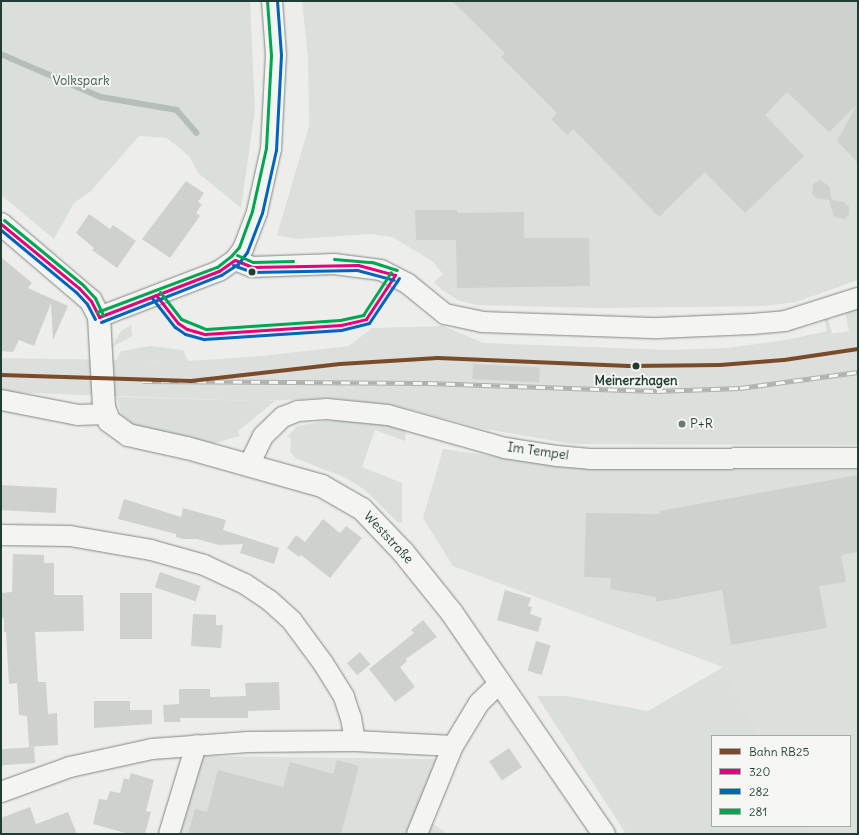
<!DOCTYPE html>
<meta charset="utf-8">
<style>
body{margin:0}
#map{position:relative;width:859px;height:835px;overflow:hidden;background:#edeeeb;font-family:Delius,sans-serif}
div>[style]{position:absolute}
.built>*{inset:0;background:#dcdfdb}
.green>*{inset:0;background:#dadfda}
.stream>*{height:5.5px;margin:-2.75px;padding:0 2.75px;transform-origin:2.75px;border-radius:2.75px;background:#b6beb9}
.building>*{inset:0;background:#cfd1cf;transform-origin:0 0}
.roads{filter:drop-shadow(0 0 1px #818784) drop-shadow(0 0 1px #818784)}
.minor>*{height:20px;margin:-10px;padding:0 10px;transform-origin:10px;border-radius:10px;background:#f4f4f2}
.major>*{height:22px;margin:-11px;padding:0 11px;transform-origin:11px;border-radius:11px;background:#f4f4f2}
.rail>*{height:4.5px;margin-top:-2.25px;transform-origin:0;background:repeating-linear-gradient(90deg,#f6f6f2 0 9px,#afb2b0 0 18px);box-sizing:border-box;border-block:1px solid #afb2b0}
.bus-1>*{height:3px;margin:-1.5px;padding:0 1.5px;transform-origin:1.5px;border-radius:1.5px;background:#e5007d}
.bus-2>*{height:3px;margin:-1.5px;padding:0 1.5px;transform-origin:1.5px;border-radius:1.5px;background:#0065bd}
.bus-3>*{height:3px;margin:-1.5px;padding:0 1.5px;transform-origin:1.5px;border-radius:1.5px;background:#00a651}
.rail-1>*{height:4px;margin:-2px;padding:0 2px;transform-origin:2px;border-radius:2px;background:#7a4b2a}
.dots>*{width:11px;height:11px;translate:-50% -50%;box-sizing:border-box;border:2px solid #f6f6f2;border-radius:50%}
span{translate:-50% -50%;white-space:nowrap;text-align:center;line-height:1.15;-webkit-text-stroke:4px #f6f6f2;paint-order:stroke}
.park-label{font-size:13px;color:#415b52}
.stop-label{font-size:13px;color:#1f3d34;font-weight:700}
.poi-label{font-size:13px;color:#1f3d34}
.left{translate:0 -50%;text-align:left}
.street-label{font-size:13px;color:#1f3d34}
.frame{position:absolute;inset:0;border:2px solid #1f3d34;pointer-events:none}
.legend{position:absolute;left:711px;top:735px;width:140px;height:92px;box-sizing:border-box;background:#f6f6f2;border:1px solid #a0aca6;margin:0;padding:5px 7px;list-style:none;font-size:12px;color:#1f3d34}
.legend li{display:flex;align-items:center;gap:8px;height:20px}
.legend b{width:20px;border:1px solid #a0aca6}
</style>
<div id="map">
<div class="built">
<div style="clip-path:polygon(302px 1px,858px 1px,858px 280px,796px 302px,765px 306px,599px 308px,477px 305px,458px 300px,442px 290px,434px 282px,443px 274px,432px 261px,392px 237px,370px 234px,296px 239px,277px 235px,309px 126px,308px 58px)"></div>
<div style="clip-path:polygon(443px 326px,484px 343px,669px 350px,728px 348px,858px 330px,858px 445px,572px 444px,480px 428px,393px 405px,331px 398px,259px 401px,1px 392px,1px 358px,188px 361px,262px 356px,349px 346px,372px 328px)"></div>
<div style="clip-path:polygon(443px 449px,554px 465px,858px 468px,858px 834px,814px 834px,810px 826px,850px 826px,850px 736px,761px 736px,723px 667px,453px 566px,423px 518px)"></div>
<div style="clip-path:polygon(186px 756px,436px 759px,416px 812px,448px 834px,160px 834px)"></div>
</div>
<div class="green">
<div style="clip-path:polygon(1px 1px,250px 1px,255px 110px,241px 208px,198px 173px,189px 156px,167px 138px,139px 136px,91px 191px,74px 203px,54px 239px,1px 195px)"></div>
<div style="clip-path:polygon(858px 308px,858px 330px,768px 344px,827px 331px,824px 319px,828px 318px,832px 334px,849px 331px,845px 312px)"></div>
<div style="clip-path:polygon(131px 325px,132px 336px,112px 347px,121px 331px)"></div>
<div style="clip-path:polygon(150px 346px,183px 350px,188px 361px,117px 360px,121px 351px)"></div>
<div style="clip-path:polygon(117px 397px,259px 401px,275px 401px,238px 431px,240px 436px,211px 444px,142px 428px,130px 423px,121px 414px)"></div>
<div style="clip-path:polygon(333px 420px,382px 424px,406px 429px,405px 441px,375px 430px,362px 467px,402px 483px,402px 523px,397px 522px,365px 490px,346px 478px,295px 458px,290px 451px,291px 438px,287px 437px,297px 426px)"></div>
<div style="clip-path:polygon(723px 667px,761px 736px,712px 736px,712px 826px,810px 826px,814px 834px,626px 834px,537px 696px,567px 696px,648px 711px)"></div>
</div>
<div class="stream">
<div style="left:1px;top:54px;width:109px;rotate:23.3deg"></div>
<div style="left:101px;top:97px;width:77px;rotate:9.7deg"></div>
<div style="left:177px;top:110px;width:30px;rotate:49deg"></div>
</div>
<div class="building">
<div style="clip-path:polygon(452px 1px,858px 1px,858px 163px,837px 141px,856px 106px,829px 132px,787px 92px,765px 115px,804px 156px,745px 213px,705px 172px,659px 217px,573px 129px,567px 135px,551px 119px,557px 113px,501px 57px,505px 53px)"></div>
<div style="clip-path:polygon(820px 180px,829px 186px,832px 200px,844px 202px,849px 207px,849px 214px,845px 219px,834px 217px,829px 200px,817px 198px,812px 194px,813px 184px)"></div>
<div style="clip-path:polygon(186px 181px,204px 193px,198px 202px,202px 204px,196px 213px,200px 216px,170px 258px,142px 239px)"></div>
<div style="clip-path:polygon(415px 210px,457px 210px,457px 213px,524px 212px,524px 238px,589px 238px,590px 286px,457px 288px,456px 240px,416px 240px)"></div>
<div style="clip-path:polygon(89px 214px,110px 229px,113px 225px,136px 241px,117px 268px,92px 250px,94px 248px,76px 233px)"></div>
<div style="clip-path:polygon(1px 257px,32px 283px,28px 288px,68px 306px,53px 340px,51px 303px,34px 346px,19px 340px,13px 352px,1px 351px)"></div>
<div style="left:473px;top:364px;width:67px;height:15px;rotate:3deg"></div>
<div style="clip-path:polygon(858px 475px,858px 552px,841px 555px,846px 582px,819px 586px,827px 628px,731px 645px,722px 590px,656px 602px,656px 597px,610px 589px,611px 578px,584px 577px,586px 513px,660px 514px,660px 511px)"></div>
<div style="left:1px;top:485px;width:56px;height:25px;rotate:3deg"></div>
<div style="clip-path:polygon(124px 499px,181px 517px,183px 508px,226px 520px,223px 530px,279px 548px,274px 564px,240px 553px,243px 544px,219px 545px,197px 539px,183px 539px,176px 537px,176px 534px,118px 519px)"></div>
<div style="clip-path:polygon(323px 519px,340px 533px,346px 526px,362px 538px,330px 578px,301px 555px,299px 557px,287px 548px,296px 535px,305px 542px)"></div>
<div style="clip-path:polygon(13px 554px,44px 555px,44px 563px,54px 563px,54px 595px,83px 595px,84px 631px,35px 632px,38px 682px,46px 682px,48px 714px,57px 713px,58px 745px,29px 747px,27px 716px,19px 715px,17px 683px,9px 684px,6px 632px,4px 632px,4px 618px,1px 618px,1px 593px,12px 592px)"></div>
<div style="left:160px;top:572px;width:43px;height:16px;rotate:19deg"></div>
<div style="clip-path:polygon(505px 590px,531px 598px,528px 606px,532px 607px,530px 614px,542px 618px,538px 632px,497px 620px)"></div>
<div style="left:120px;top:593px;width:32px;height:46px"></div>
<div style="clip-path:polygon(193px 614px,216px 615px,216px 625px,223px 625px,221px 648px,191px 646px)"></div>
<div style="clip-path:polygon(423px 620px,437px 637px,406px 659px,407px 661px,400px 667px,415px 687px,395px 702px,369px 669px,414px 633px,411px 630px)"></div>
<div style="left:536px;top:641px;width:15px;height:31px;rotate:16deg"></div>
<div style="left:360px;top:652px;width:16px;height:17px;rotate:50deg"></div>
<div style="clip-path:polygon(279px 682px,280px 710px,248px 711px,248px 718px,180px 718px,181px 722px,164px 722px,163px 705px,179px 704px,179px 689px,210px 689px,210px 697px,246px 696px,245px 683px)"></div>
<div style="clip-path:polygon(94px 701px,130px 701px,130px 710px,152px 710px,152px 724px,94px 728px)"></div>
<div style="left:34px;top:747px;width:16px;height:33px;rotate:86deg"></div>
<div style="left:509px;top:748px;width:23px;height:24px;rotate:56deg"></div>
<div style="clip-path:polygon(337px 760px,359px 766px,341px 834px,188px 834px,195px 809px,207px 812px,218px 770px,283px 787px,290px 762px,333px 774px)"></div>
<div style="clip-path:polygon(131px 773px,154px 780px,146px 811px,151px 812px,145px 834px,129px 834px,93px 824px,99px 799px,107px 800px,110px 791px,120px 793px,124px 778px,129px 780px)"></div>
<div style="clip-path:polygon(30px 807px,36px 824px,68px 812px,77px 834px,1px 834px,1px 818px)"></div>
</div>
<div class="roads">
<div class="minor">
<div style="left:235px;top:260px;width:18px;rotate:22deg"></div>
<div style="left:252px;top:267px;width:82px;rotate:-2.1deg"></div>
<div style="left:334px;top:264px;width:47px;rotate:7.3deg"></div>
<div style="left:381px;top:270px;width:30px;rotate:27deg"></div>
<div style="left:408px;top:284px;width:48px;rotate:39deg"></div>
<div style="left:445px;top:314px;width:38px;rotate:12deg"></div>
<div style="left:482px;top:322px;width:176px;rotate:2deg"></div>
<div style="left:658px;top:328px;width:94px;rotate:-2.4deg"></div>
<div style="left:752px;top:324px;width:33px;rotate:-5deg"></div>
<div style="left:785px;top:321px;width:77px;rotate:-17.5deg"></div>
<div style="left:99px;top:317px;width:129px;rotate:-21deg"></div>
<div style="left:219px;top:271px;width:19px;rotate:-35deg"></div>
<div style="left:235px;top:260px;width:14px;rotate:-54deg"></div>
<div style="left:243px;top:249px;width:40px;rotate:-69deg"></div>
<div style="left:257px;top:212px;width:65px;rotate:-77.5deg"></div>
<div style="left:271px;top:149px;width:94px;rotate:-87deg"></div>
<div style="left:276px;top:55px;width:54px;rotate:-94.2deg"></div>
<div style="left:1px;top:400px;width:78px;rotate:11deg"></div>
<div style="left:78px;top:415px;width:27px;rotate:-2deg"></div>
<div style="left:249px;top:465px;width:32px;rotate:-64deg"></div>
<div style="left:263px;top:436px;width:28px;rotate:-44deg"></div>
<div style="left:283px;top:417px;width:16px;rotate:-22deg"></div>
<div style="left:298px;top:411px;width:29px;rotate:-4deg"></div>
<div style="left:327px;top:409px;width:61px;rotate:5.6deg"></div>
<div style="left:388px;top:415px;width:122px;rotate:15.8deg"></div>
<div style="left:505px;top:448px;width:53px;rotate:8.7deg"></div>
<div style="left:557px;top:456px;width:33px;rotate:5deg"></div>
<div style="left:590px;top:459px;width:268px;rotate:-0.2deg"></div>
<div style="left:1px;top:535px;width:69px;rotate:0.8deg"></div>
<div style="left:70px;top:536px;width:82px;rotate:9.8deg"></div>
<div style="left:151px;top:550px;width:55px;rotate:15.8deg"></div>
<div style="left:204px;top:565px;width:45px;rotate:24.9deg"></div>
<div style="left:245px;top:584px;width:29px;rotate:34deg"></div>
<div style="left:269px;top:600px;width:31px;rotate:42deg"></div>
<div style="left:292px;top:621px;width:52px;rotate:53.6deg"></div>
<div style="left:323px;top:663px;width:40px;rotate:58deg"></div>
<div style="left:344px;top:697px;width:22px;rotate:72deg"></div>
<div style="left:351px;top:718px;width:23px;rotate:80deg"></div>
<div style="left:1px;top:792px;width:73px;rotate:-19.9deg"></div>
<div style="left:70px;top:767px;width:84px;rotate:-12.4deg"></div>
<div style="left:152px;top:749px;width:96px;rotate:-4.2deg"></div>
<div style="left:248px;top:742px;width:107px;rotate:-0.5deg"></div>
<div style="left:355px;top:741px;width:98px;rotate:2.9deg"></div>
<div style="left:169px;top:834px;width:93px;rotate:-73.1deg"></div>
<div style="left:417px;top:834px;width:95px;rotate:-67.8deg"></div>
<div style="left:453px;top:746px;width:50px;rotate:-58.8deg"></div>
<div style="left:479px;top:703px;width:30px;rotate:-44deg"></div>
</div>
<div class="major">
<div style="left:1px;top:224px;width:118px;rotate:40.5deg"></div>
<div style="left:91px;top:301px;width:18px;rotate:63deg"></div>
<div style="left:99px;top:317px;width:90px;rotate:86.8deg"></div>
<div style="left:104px;top:407px;width:15px;rotate:70deg"></div>
<div style="left:109px;top:421px;width:24px;rotate:36deg"></div>
<div style="left:128px;top:435px;width:60px;rotate:12.4deg"></div>
<div style="left:187px;top:448px;width:140px;rotate:15.7deg"></div>
<div style="left:322px;top:486px;width:46px;rotate:29.9deg"></div>
<div style="left:362px;top:509px;width:59px;rotate:46.4deg"></div>
<div style="left:403px;top:552px;width:78px;rotate:51.2deg"></div>
<div style="left:452px;top:613px;width:268px;rotate:55.5deg"></div>
</div>
</div>
<div class="rail">
<div style="left:143px;top:381px;width:285px;rotate:0.4deg"></div>
<div style="left:428px;top:383px;width:229px;rotate:2deg"></div>
<div style="left:657px;top:391px;width:83px;rotate:-2.1deg"></div>
<div style="left:740px;top:388px;width:119px;rotate:-7.7deg"></div>
</div>
<div class="bus-1">
<div style="left:1px;top:224px;width:101px;rotate:39.4deg"></div>
<div style="left:79px;top:288px;width:18px;rotate:47deg"></div>
<div style="left:91px;top:301px;width:18px;rotate:63deg"></div>
<div style="left:235px;top:260px;width:18px;rotate:22deg"></div>
<div style="left:252px;top:267px;width:106px;rotate:-1.1deg"></div>
<div style="left:358px;top:265px;width:38px;rotate:15deg"></div>
<div style="left:156px;top:295px;width:36px;rotate:52deg"></div>
<div style="left:178px;top:323px;width:11px;rotate:34deg"></div>
<div style="left:187px;top:329px;width:19px;rotate:16deg"></div>
<div style="left:205px;top:334px;width:136px;rotate:-3.8deg"></div>
<div style="left:341px;top:325px;width:26px;rotate:-13deg"></div>
<div style="left:366px;top:319px;width:53px;rotate:-56.6deg"></div>
<div style="left:99px;top:317px;width:129px;rotate:-21deg"></div>
<div style="left:219px;top:271px;width:19px;rotate:-35deg"></div>
</div>
<div class="bus-2">
<div style="left:1px;top:230px;width:97px;rotate:39.6deg"></div>
<div style="left:76px;top:292px;width:16px;rotate:47deg"></div>
<div style="left:87px;top:304px;width:17px;rotate:62deg"></div>
<div style="left:233px;top:265px;width:20px;rotate:20deg"></div>
<div style="left:252px;top:272px;width:105px;rotate:-1.1deg"></div>
<div style="left:357px;top:270px;width:38px;rotate:15deg"></div>
<div style="left:152px;top:298px;width:37px;rotate:52deg"></div>
<div style="left:175px;top:327px;width:12px;rotate:35deg"></div>
<div style="left:185px;top:334px;width:20px;rotate:15deg"></div>
<div style="left:204px;top:339px;width:137px;rotate:-3.8deg"></div>
<div style="left:341px;top:330px;width:29px;rotate:-14deg"></div>
<div style="left:369px;top:323px;width:54px;rotate:-56.3deg"></div>
<div style="left:101px;top:322px;width:129px;rotate:-21.4deg"></div>
<div style="left:221px;top:275px;width:20px;rotate:-33deg"></div>
<div style="left:238px;top:264px;width:15px;rotate:-53deg"></div>
<div style="left:247px;top:252px;width:42px;rotate:-69deg"></div>
<div style="left:262px;top:213px;width:65px;rotate:-77.5deg"></div>
<div style="left:276px;top:150px;width:95px;rotate:-87deg"></div>
<div style="left:281px;top:55px;width:54px;rotate:-94.2deg"></div>
</div>
<div class="bus-3">
<div style="left:4px;top:220px;width:102px;rotate:39.4deg"></div>
<div style="left:83px;top:285px;width:18px;rotate:47deg"></div>
<div style="left:95px;top:298px;width:19px;rotate:65deg"></div>
<div style="left:237px;top:255px;width:17px;rotate:24deg"></div>
<div style="left:253px;top:262px;width:40px;rotate:-1.4deg"></div>
<div style="left:334px;top:259px;width:38px;rotate:5deg"></div>
<div style="left:372px;top:262px;width:26px;rotate:18deg"></div>
<div style="left:160px;top:292px;width:34px;rotate:52deg"></div>
<div style="left:181px;top:319px;width:27px;rotate:22deg"></div>
<div style="left:206px;top:329px;width:134px;rotate:-3.8deg"></div>
<div style="left:340px;top:320px;width:24px;rotate:-12deg"></div>
<div style="left:363px;top:315px;width:51px;rotate:-56.9deg"></div>
<div style="left:97px;top:312px;width:128px;rotate:-20.6deg"></div>
<div style="left:217px;top:267px;width:18px;rotate:-38deg"></div>
<div style="left:231px;top:256px;width:12px;rotate:-48deg"></div>
<div style="left:239px;top:247px;width:38px;rotate:-70deg"></div>
<div style="left:252px;top:211px;width:65px;rotate:-77.5deg"></div>
<div style="left:266px;top:148px;width:93px;rotate:-86.9deg"></div>
<div style="left:271px;top:55px;width:54px;rotate:-94.2deg"></div>
</div>
<div class="rail-1">
<div style="left:1px;top:375px;width:190px;rotate:1.8deg"></div>
<div style="left:191px;top:381px;width:150px;rotate:-6.5deg"></div>
<div style="left:340px;top:364px;width:98px;rotate:-3.5deg"></div>
<div style="left:438px;top:358px;width:191px;rotate:2.4deg"></div>
<div style="left:629px;top:366px;width:91px;rotate:-0.6deg"></div>
<div style="left:720px;top:365px;width:64px;rotate:-4.5deg"></div>
<div style="left:784px;top:360px;width:75px;rotate:-8.5deg"></div>
</div>
<div class="dots">
<div style="left:252px;top:272px;background:#1f3d34"></div>
<div style="left:636px;top:366px;background:#1f3d34"></div>
<div style="left:682px;top:424px;background:#677b74"></div>
</div>
<div class="park-label">
<span style="left:81px;top:81px">Volkspark</span>
</div>
<div class="stop-label">
<span style="left:636px;top:381px">Meinerzhagen</span>
</div>
<div class="poi-label">
<span class="left" style="left:690px;top:424px">P+R</span>
</div>
<div class="street-label">
<span style="left:538px;top:452px;rotate:8deg">Im Tempel</span>
<span style="left:388px;top:538px;rotate:47deg">Weststraße</span>
</div>
<div class="frame"></div>
<ul class="legend">
<li><b style="height:5px;background:#7a4b2a"></b>Bahn RB25</li>
<li><b style="height:5px;background:#e5007d"></b>320</li>
<li><b style="height:5px;background:#0065bd"></b>282</li>
<li><b style="height:5px;background:#00a651"></b>281</li>
</ul>
</div>
